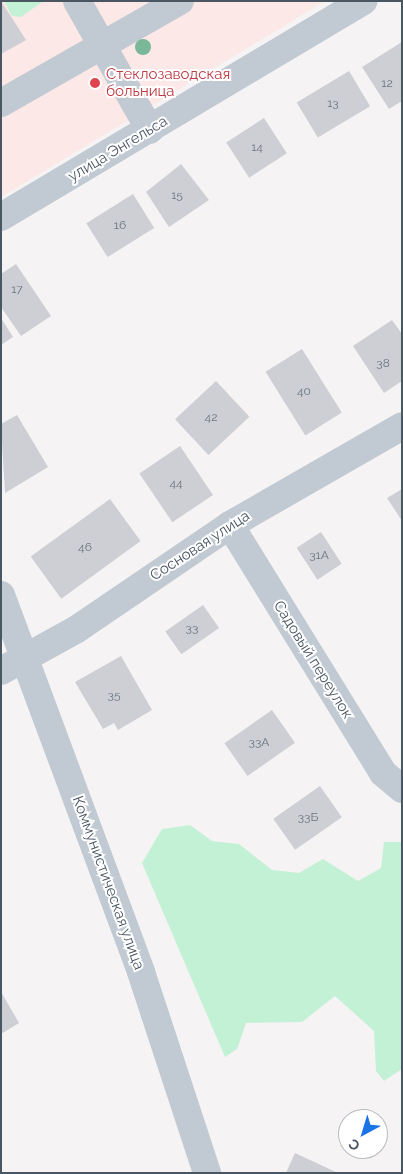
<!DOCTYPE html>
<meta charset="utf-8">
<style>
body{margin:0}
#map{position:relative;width:403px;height:1174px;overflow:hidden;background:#f5f3f3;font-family:Raleway,sans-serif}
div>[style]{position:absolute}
.medical>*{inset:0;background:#fce8e6}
.green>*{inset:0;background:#c3f1d5}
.building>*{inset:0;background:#cdcfd5;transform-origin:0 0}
.minor>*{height:28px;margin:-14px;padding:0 14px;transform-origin:14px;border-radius:14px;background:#c1cad2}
.trees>*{width:16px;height:16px;margin:-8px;border-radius:50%;background:#7bb799}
.dots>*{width:14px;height:14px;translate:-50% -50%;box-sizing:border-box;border:2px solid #fff;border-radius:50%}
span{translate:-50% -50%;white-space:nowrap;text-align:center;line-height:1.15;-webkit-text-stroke:4px #fff;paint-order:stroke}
.number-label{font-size:12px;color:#6b747e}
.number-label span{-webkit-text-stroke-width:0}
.health-label{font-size:15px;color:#be3a42}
.left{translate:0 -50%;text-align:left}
.street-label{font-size:15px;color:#4a5661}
.frame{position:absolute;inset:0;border:2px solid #4a5661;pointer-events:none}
.north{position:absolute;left:338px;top:1109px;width:50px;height:50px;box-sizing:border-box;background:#fff;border:1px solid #b7bbc0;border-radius:50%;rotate:219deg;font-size:14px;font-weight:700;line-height:20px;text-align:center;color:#4a5661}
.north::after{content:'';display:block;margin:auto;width:18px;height:22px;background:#1a73e8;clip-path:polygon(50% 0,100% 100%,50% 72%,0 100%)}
</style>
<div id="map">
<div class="medical">
<div style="clip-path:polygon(1px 1px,325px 1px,1px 197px)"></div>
</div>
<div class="green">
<div style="clip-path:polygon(4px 1px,42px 1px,42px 2px,21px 17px,12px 16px)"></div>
<div style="clip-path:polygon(190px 825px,212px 841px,239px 844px,272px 870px,299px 873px,323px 859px,358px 881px,381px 868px,384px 842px,402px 842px,402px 1069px,384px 1081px,376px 1071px,374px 1031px,335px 996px,302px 1022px,246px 1023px,237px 1049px,225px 1057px,142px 863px,162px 829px)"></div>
</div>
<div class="building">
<div style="clip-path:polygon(1px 1px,26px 40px,1px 54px)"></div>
<div style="clip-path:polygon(402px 42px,402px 101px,389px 109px,362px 67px)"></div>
<div style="left:349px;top:71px;width:41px;height:61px;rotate:59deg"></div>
<div style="left:264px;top:118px;width:42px;height:45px;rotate:57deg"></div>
<div style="clip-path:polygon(181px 164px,209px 200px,169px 227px,146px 192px)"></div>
<div style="left:133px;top:194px;width:40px;height:55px;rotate:58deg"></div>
<div style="clip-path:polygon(16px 264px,51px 316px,21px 336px,1px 307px,1px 274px)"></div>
<div style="clip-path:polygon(1px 318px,13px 337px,1px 345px)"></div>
<div style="clip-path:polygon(392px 320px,402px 334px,402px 381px,384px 393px,353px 346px)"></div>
<div style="left:302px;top:349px;width:75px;height:43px;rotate:58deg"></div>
<div style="left:216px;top:381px;width:49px;height:56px;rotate:47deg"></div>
<div style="clip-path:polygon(17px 415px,48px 467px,5px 493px,1px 424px)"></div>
<div style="left:180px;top:446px;width:59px;height:49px;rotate:56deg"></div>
<div style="clip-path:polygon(402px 489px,402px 521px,387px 498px)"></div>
<div style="left:110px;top:499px;width:52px;height:98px;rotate:54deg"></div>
<div style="left:321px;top:532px;width:38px;height:29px;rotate:57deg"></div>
<div style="left:203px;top:605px;width:28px;height:46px;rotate:55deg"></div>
<div style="clip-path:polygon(121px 656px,152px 710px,118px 730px,114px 723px,103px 729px,75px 682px)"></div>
<div style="left:272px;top:710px;width:40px;height:58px;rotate:55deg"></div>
<div style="left:320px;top:786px;width:38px;height:57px;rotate:55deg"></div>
<div style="clip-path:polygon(1px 992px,19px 1023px,1px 1034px)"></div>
<div style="clip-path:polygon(295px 1153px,338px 1173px,286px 1173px)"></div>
</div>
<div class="minor">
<div style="left:77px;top:1px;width:148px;rotate:60.5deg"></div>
<div style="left:1px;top:103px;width:206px;rotate:-29.7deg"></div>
<div style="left:1px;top:217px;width:422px;rotate:-30.8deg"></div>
<div style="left:230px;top:525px;width:291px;rotate:58.3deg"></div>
<div style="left:383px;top:773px;width:25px;rotate:40deg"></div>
<div style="left:1px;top:595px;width:402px;rotate:69.6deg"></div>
<div style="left:141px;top:972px;width:212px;rotate:71.8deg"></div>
<div style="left:1px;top:671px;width:87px;rotate:-28.9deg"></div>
<div style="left:77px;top:629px;width:185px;rotate:-34.2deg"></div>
<div style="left:230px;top:525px;width:198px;rotate:-29.9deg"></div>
</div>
<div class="trees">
<div style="left:143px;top:47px"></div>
</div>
<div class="dots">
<div style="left:95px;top:83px;background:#e0444e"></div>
</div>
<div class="number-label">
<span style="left:387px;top:84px">12</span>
<span style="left:333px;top:104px">13</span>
<span style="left:257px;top:148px">14</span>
<span style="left:177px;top:196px">15</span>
<span style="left:120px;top:226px">16</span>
<span style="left:17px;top:290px">17</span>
<span style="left:383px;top:364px">38</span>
<span style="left:304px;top:392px">40</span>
<span style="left:211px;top:418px">42</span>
<span style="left:176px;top:484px">44</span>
<span style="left:85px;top:548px">46</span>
<span style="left:319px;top:556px">31А</span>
<span style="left:192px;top:629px">33</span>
<span style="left:114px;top:696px">35</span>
<span style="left:259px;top:743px">33А</span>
<span style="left:308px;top:818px">33Б</span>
</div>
<div class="health-label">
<span class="left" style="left:106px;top:83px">Стеклозаводская<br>больница</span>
</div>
<div class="street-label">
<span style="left:118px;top:149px;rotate:-31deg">улица Энгельса</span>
<span style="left:200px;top:546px;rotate:-33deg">Сосновая улица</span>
<span style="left:313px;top:660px;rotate:58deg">Садовый переулок</span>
<span style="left:108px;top:883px;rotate:70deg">Коммунистическая улица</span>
</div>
<div class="frame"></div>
<div class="north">С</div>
</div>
